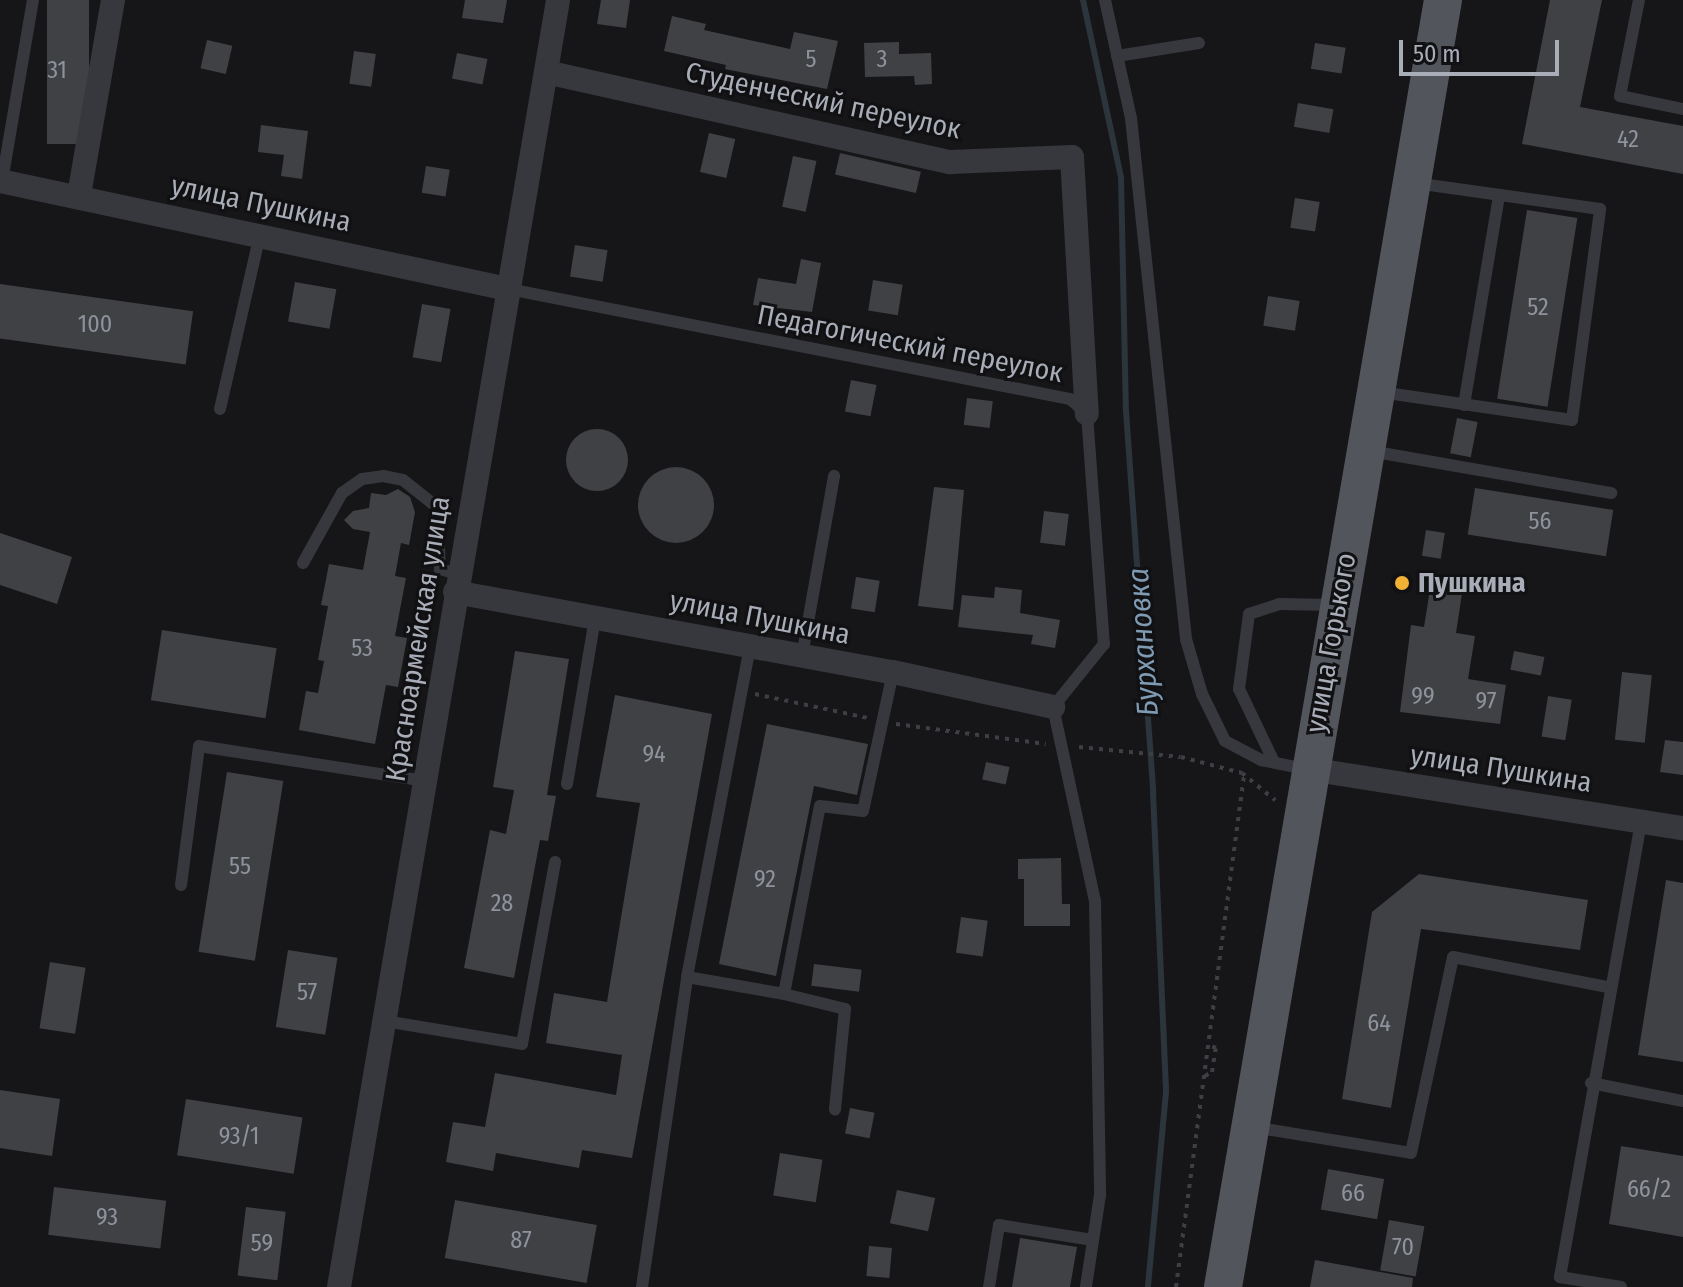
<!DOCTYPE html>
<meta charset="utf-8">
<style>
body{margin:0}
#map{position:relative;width:1683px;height:1287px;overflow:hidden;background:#161618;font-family:"Fira Sans Condensed",sans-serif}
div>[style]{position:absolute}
.stream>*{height:6px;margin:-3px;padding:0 3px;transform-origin:3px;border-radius:3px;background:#2c353c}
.building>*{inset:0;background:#404145;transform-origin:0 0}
.round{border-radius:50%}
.path>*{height:4px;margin-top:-2px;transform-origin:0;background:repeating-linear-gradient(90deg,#3d3f44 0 4px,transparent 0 10px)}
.lane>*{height:12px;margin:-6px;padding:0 6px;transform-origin:6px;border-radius:6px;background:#37383d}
.street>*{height:24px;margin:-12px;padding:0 12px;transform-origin:12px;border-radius:12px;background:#37383d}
.primary>*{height:38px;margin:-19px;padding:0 19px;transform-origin:19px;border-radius:19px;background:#53555c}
.dots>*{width:22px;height:22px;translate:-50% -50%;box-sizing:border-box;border:4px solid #111113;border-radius:50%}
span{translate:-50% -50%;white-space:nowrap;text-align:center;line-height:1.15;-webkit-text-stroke:6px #111113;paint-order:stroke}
.number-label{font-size:24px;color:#8e929b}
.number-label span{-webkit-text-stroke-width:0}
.street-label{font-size:28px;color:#a8adb8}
.poi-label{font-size:28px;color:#a8adb8;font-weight:700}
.left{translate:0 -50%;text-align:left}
.water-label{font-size:30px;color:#7f9bb3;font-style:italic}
.scale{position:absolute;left:1399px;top:40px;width:160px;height:36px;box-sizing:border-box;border:4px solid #a8adb8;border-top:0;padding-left:10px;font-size:24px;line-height:28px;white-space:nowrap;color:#a8adb8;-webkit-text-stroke:6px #111113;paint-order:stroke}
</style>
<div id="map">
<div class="stream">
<div style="left:1083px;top:0;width:181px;rotate:77.9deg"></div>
<div style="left:1121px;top:177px;width:234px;rotate:88.8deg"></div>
<div style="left:1126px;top:411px;width:382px;rotate:85.9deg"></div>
<div style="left:1153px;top:792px;width:300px;rotate:87.5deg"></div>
<div style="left:1166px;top:1092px;width:196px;rotate:95.3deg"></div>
</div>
<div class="building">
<div style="left:47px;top:0;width:42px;height:144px"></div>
<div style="clip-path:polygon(465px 0,507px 0,503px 23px,462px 18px)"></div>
<div style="clip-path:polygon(601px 0,630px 0,626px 28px,597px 24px)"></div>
<div style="clip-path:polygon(1550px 0,1602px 0,1580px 107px,1683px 126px,1683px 174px,1522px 144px)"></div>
<div style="clip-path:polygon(672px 16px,706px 24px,704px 30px,790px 49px,794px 32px,838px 41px,827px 89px,725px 69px,726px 65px,664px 51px)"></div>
<div style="left:207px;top:40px;width:26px;height:29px;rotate:13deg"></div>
<div style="clip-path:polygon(899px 42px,899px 54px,931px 53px,932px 84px,915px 85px,914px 76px,865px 77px,864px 43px)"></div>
<div style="left:1315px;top:43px;width:31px;height:26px;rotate:9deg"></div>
<div style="left:354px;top:51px;width:22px;height:33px;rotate:8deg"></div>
<div style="left:457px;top:53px;width:31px;height:26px;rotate:11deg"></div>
<div style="left:1298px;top:103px;width:36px;height:24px;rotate:10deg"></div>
<div style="clip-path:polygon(261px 125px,308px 131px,302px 179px,281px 176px,284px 155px,258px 152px)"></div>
<div style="left:709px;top:133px;width:27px;height:40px;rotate:13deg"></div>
<div style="left:840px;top:153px;width:83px;height:22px;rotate:13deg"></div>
<div style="left:793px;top:156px;width:24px;height:52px;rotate:12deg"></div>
<div style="left:426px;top:166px;width:24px;height:27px;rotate:9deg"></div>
<div style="left:1295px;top:198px;width:25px;height:30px;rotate:9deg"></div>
<div style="left:1527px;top:210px;width:51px;height:191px;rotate:9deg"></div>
<div style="left:575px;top:245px;width:33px;height:32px;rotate:9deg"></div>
<div style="clip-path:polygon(801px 259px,821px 263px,812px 312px,753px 305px,758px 278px,796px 284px)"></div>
<div style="left:873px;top:280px;width:30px;height:31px;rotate:9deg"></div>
<div style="left:295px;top:282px;width:42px;height:40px;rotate:10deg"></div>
<div style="left:0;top:284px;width:195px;height:54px;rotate:8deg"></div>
<div style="left:1268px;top:296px;width:32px;height:30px;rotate:9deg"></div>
<div style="left:422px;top:304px;width:29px;height:54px;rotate:10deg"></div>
<div style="left:851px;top:380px;width:26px;height:32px;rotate:11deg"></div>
<div style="left:967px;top:398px;width:26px;height:27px;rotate:7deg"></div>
<div style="left:1457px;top:418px;width:21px;height:36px;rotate:11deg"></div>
<div class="round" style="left:566px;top:429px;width:62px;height:62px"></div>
<div class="round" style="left:638px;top:467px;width:76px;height:76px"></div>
<div style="clip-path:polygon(934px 487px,964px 490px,953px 610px,918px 606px)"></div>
<div style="left:1475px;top:488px;width:140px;height:47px;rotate:9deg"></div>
<div style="clip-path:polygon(398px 489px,410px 497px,415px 512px,409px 545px,401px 543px,395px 576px,406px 578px,395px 636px,407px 638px,398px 687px,386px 685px,375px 744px,299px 730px,306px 691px,318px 693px,324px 661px,318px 660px,328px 606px,321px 605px,329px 564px,363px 570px,370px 532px,353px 529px,344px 520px,353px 511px,369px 508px,371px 493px,386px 495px)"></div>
<div style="left:1044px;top:511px;width:25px;height:32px;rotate:7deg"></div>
<div style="left:1426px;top:530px;width:19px;height:26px;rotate:9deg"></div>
<div style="clip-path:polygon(0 533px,72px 557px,57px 604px,0 585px)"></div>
<div style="left:856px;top:577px;width:24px;height:32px;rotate:9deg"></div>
<div style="clip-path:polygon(1431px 583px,1463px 587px,1456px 633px,1475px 636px,1468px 679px,1506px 685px,1500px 724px,1400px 712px,1411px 625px,1424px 627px)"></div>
<div style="clip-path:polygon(995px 587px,1022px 590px,1020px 613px,1060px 620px,1055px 648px,1031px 644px,1033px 635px,958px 627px,962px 595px,994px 598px)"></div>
<div style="left:162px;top:630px;width:116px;height:71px;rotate:9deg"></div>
<div style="clip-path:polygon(515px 651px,569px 659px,547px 795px,556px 796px,548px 841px,540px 840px,514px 978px,464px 968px,490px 830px,506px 834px,514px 790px,493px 787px)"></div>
<div style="left:1514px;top:651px;width:31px;height:19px;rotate:11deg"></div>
<div style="left:1622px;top:672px;width:30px;height:68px;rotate:6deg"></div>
<div style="clip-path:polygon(615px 695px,712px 714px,632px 1158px,582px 1150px,579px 1168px,496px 1153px,493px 1171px,446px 1162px,453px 1122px,485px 1127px,495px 1073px,616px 1095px,622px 1055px,546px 1043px,554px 993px,607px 1002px,640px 803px,596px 797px)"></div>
<div style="left:1548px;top:696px;width:24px;height:41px;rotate:9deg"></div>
<div style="clip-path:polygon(767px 724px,868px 744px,857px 795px,814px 786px,776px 976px,719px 964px)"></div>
<div style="clip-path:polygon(1665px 740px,1683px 742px,1683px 775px,1660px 772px)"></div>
<div style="left:986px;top:762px;width:24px;height:18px;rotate:12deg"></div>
<div style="left:227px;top:772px;width:57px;height:182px;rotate:9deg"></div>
<div style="clip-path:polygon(1061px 858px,1062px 904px,1070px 904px,1070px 926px,1024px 926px,1024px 879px,1018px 879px,1018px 859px)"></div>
<div style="clip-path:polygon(1419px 874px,1588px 900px,1580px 950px,1421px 929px,1391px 1108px,1342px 1099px,1372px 912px)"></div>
<div style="clip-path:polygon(1666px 880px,1683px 883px,1683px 1062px,1638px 1055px)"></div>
<div style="left:961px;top:917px;width:27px;height:36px;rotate:8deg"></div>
<div style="left:288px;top:950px;width:50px;height:78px;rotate:9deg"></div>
<div style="left:50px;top:962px;width:36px;height:67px;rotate:9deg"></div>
<div style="left:814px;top:964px;width:48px;height:22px;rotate:7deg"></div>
<div style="clip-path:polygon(0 1090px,60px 1099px,52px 1156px,0 1148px)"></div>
<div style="left:186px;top:1099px;width:118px;height:57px;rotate:9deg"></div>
<div style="left:850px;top:1108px;width:25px;height:26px;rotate:11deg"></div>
<div style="clip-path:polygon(1621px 1146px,1683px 1156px,1683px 1237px,1609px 1224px)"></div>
<div style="left:780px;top:1153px;width:43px;height:43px;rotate:9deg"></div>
<div style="left:1328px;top:1169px;width:57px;height:41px;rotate:10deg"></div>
<div style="left:54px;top:1187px;width:113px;height:48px;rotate:7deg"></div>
<div style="left:897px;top:1190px;width:39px;height:34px;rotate:12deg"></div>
<div style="left:455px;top:1200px;width:144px;height:59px;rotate:10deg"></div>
<div style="left:246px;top:1207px;width:40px;height:69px;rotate:7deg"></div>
<div style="left:1389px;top:1220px;width:36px;height:51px;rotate:10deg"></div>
<div style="clip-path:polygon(1020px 1238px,1077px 1247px,1070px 1287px,1012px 1287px)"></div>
<div style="left:869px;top:1246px;width:23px;height:30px;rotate:5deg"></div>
<div style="clip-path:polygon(1315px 1260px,1413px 1278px,1412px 1287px,1310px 1287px)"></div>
</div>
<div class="path">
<div style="left:755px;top:694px;width:116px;rotate:12deg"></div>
<div style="left:896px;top:724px;width:151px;rotate:7.6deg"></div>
<div style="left:1079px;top:747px;width:102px;rotate:5.6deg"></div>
<div style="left:1181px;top:757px;width:63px;rotate:14.7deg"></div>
<div style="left:1242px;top:773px;width:43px;rotate:39.3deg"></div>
<div style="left:1205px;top:1076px;width:8px;rotate:-30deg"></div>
<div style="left:1212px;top:1072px;width:24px;rotate:-81deg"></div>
<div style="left:1216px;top:1048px;width:8px;rotate:-157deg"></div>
<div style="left:1176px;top:1287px;width:516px;rotate:-82.43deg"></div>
</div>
<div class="lane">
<div style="left:1105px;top:0;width:121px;rotate:77.6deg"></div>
<div style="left:1131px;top:118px;width:524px;rotate:83.97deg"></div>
<div style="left:1186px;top:639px;width:57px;rotate:73.8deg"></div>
<div style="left:1202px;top:694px;width:52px;rotate:63.9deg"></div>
<div style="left:1225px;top:741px;width:41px;rotate:27.8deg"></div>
<div style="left:1261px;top:760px;width:46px;rotate:11.3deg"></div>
<div style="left:1639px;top:0;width:98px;rotate:101.2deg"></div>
<div style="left:1620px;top:96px;width:64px;rotate:11.7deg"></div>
<div style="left:1117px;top:56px;width:83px;rotate:-9deg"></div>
<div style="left:2px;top:181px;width:184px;rotate:-80.3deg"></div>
<div style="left:508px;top:289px;width:573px;rotate:11.07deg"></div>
<div style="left:1070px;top:399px;width:23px;rotate:41deg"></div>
<div style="left:1087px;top:414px;width:231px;rotate:85.8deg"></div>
<div style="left:1104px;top:644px;width:81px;rotate:129deg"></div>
<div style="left:1053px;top:707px;width:198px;rotate:77.8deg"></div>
<div style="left:1095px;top:901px;width:294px;rotate:89deg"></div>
<div style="left:1100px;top:1195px;width:93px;rotate:98.7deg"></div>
<div style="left:1380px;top:392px;width:194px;rotate:8.3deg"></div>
<div style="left:1572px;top:420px;width:213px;rotate:-82.4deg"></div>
<div style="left:1600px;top:209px;width:188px;rotate:-172deg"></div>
<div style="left:1464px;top:405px;width:213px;rotate:-80.5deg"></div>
<div style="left:220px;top:409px;width:179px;rotate:-77.1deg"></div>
<div style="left:1370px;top:451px;width:245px;rotate:9.9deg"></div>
<div style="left:303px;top:563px;width:80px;rotate:-60.9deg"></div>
<div style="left:342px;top:493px;width:24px;rotate:-35deg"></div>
<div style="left:362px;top:479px;width:21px;rotate:-8deg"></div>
<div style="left:383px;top:476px;width:20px;rotate:11deg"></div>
<div style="left:403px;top:480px;width:43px;rotate:38.5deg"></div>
<div style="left:437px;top:507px;width:62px;rotate:87.2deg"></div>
<div style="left:440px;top:569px;width:19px;rotate:16deg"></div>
<div style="left:802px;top:656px;width:183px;rotate:-79.9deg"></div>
<div style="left:1274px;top:762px;width:81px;rotate:-115.6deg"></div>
<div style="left:1239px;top:689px;width:76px;rotate:-82.4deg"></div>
<div style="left:1249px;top:614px;width:32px;rotate:-18deg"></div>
<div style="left:1279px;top:604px;width:56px;rotate:1deg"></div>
<div style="left:567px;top:784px;width:168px;rotate:-80.4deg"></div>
<div style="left:181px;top:885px;width:140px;rotate:-82.6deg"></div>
<div style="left:199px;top:746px;width:230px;rotate:8.8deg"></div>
<div style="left:687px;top:977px;width:98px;rotate:9.9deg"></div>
<div style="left:784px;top:994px;width:191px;rotate:-79.2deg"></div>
<div style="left:820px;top:806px;width:43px;rotate:6.6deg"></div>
<div style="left:863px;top:811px;width:142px;rotate:-77.8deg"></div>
<div style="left:784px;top:994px;width:63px;rotate:13.8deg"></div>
<div style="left:845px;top:1009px;width:101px;rotate:95.7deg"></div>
<div style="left:385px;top:1021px;width:139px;rotate:9.5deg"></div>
<div style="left:522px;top:1044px;width:185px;rotate:-79.7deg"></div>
<div style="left:1591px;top:1083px;width:94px;rotate:11.1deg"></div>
<div style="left:1253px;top:1127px;width:160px;rotate:9.3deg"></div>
<div style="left:1411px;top:1153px;width:200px;rotate:-77.9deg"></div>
<div style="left:1453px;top:957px;width:158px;rotate:11deg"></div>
<div style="left:642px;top:1287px;width:313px;rotate:-81.7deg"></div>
<div style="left:687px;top:977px;width:337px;rotate:-79.2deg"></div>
<div style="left:989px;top:1287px;width:63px;rotate:-80.8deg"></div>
<div style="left:999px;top:1225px;width:95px;rotate:9.1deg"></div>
<div style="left:1621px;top:1287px;width:62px;rotate:-170.7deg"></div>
<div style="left:1560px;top:1277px;width:463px;rotate:-79.9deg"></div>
</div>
<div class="street">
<div style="left:546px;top:72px;width:414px;rotate:12.6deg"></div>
<div style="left:950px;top:162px;width:122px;rotate:-2.3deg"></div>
<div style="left:1072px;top:157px;width:257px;rotate:86.7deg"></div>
<div style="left:0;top:181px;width:519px;rotate:12deg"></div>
<div style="left:79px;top:195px;width:198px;rotate:-80.1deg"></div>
<div style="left:455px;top:592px;width:445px;rotate:10.4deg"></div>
<div style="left:893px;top:672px;width:164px;rotate:12.3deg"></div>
<div style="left:1309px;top:769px;width:379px;rotate:9deg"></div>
<div style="left:339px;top:1287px;width:1305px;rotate:-80.34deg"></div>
</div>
<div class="primary">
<div style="left:1223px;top:1287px;width:1306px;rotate:-80.3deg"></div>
</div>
<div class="dots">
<div style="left:1402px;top:583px;background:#f2b134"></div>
</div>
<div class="number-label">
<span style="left:811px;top:60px">5</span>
<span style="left:882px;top:60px">3</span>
<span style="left:57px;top:71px">31</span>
<span style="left:1628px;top:140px">42</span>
<span style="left:1538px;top:308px">52</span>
<span style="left:95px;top:325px">100</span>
<span style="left:1540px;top:522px">56</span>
<span style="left:362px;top:649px">53</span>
<span style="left:1423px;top:697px">99</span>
<span style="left:1486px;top:702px">97</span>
<span style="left:654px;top:755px">94</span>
<span style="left:240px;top:867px">55</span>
<span style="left:765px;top:880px">92</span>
<span style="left:502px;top:904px">28</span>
<span style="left:307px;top:993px">57</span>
<span style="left:1379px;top:1024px">64</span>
<span style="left:239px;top:1137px">93/1</span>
<span style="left:1649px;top:1190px">66/2</span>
<span style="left:1353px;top:1194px">66</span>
<span style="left:107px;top:1218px">93</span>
<span style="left:521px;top:1241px">87</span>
<span style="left:262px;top:1244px">59</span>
<span style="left:1403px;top:1248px">70</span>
</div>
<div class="street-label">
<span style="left:823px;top:101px;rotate:12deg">Студенческий переулок</span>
<span style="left:261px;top:204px;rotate:12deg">улица Пушкина</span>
<span style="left:910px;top:344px;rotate:11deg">Педагогический переулок</span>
<span style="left:760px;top:618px;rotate:11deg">улица Пушкина</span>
<span style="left:418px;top:639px;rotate:-81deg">Красноармейская улица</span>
<span style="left:1331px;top:643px;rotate:-80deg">улица Горького</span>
<span style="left:1501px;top:769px;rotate:9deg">улица Пушкина</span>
</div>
<div class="poi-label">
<span class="left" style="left:1418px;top:583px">Пушкина</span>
</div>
<div class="water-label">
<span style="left:1143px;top:642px;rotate:-94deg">Бурхановка</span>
</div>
<div class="scale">50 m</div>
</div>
